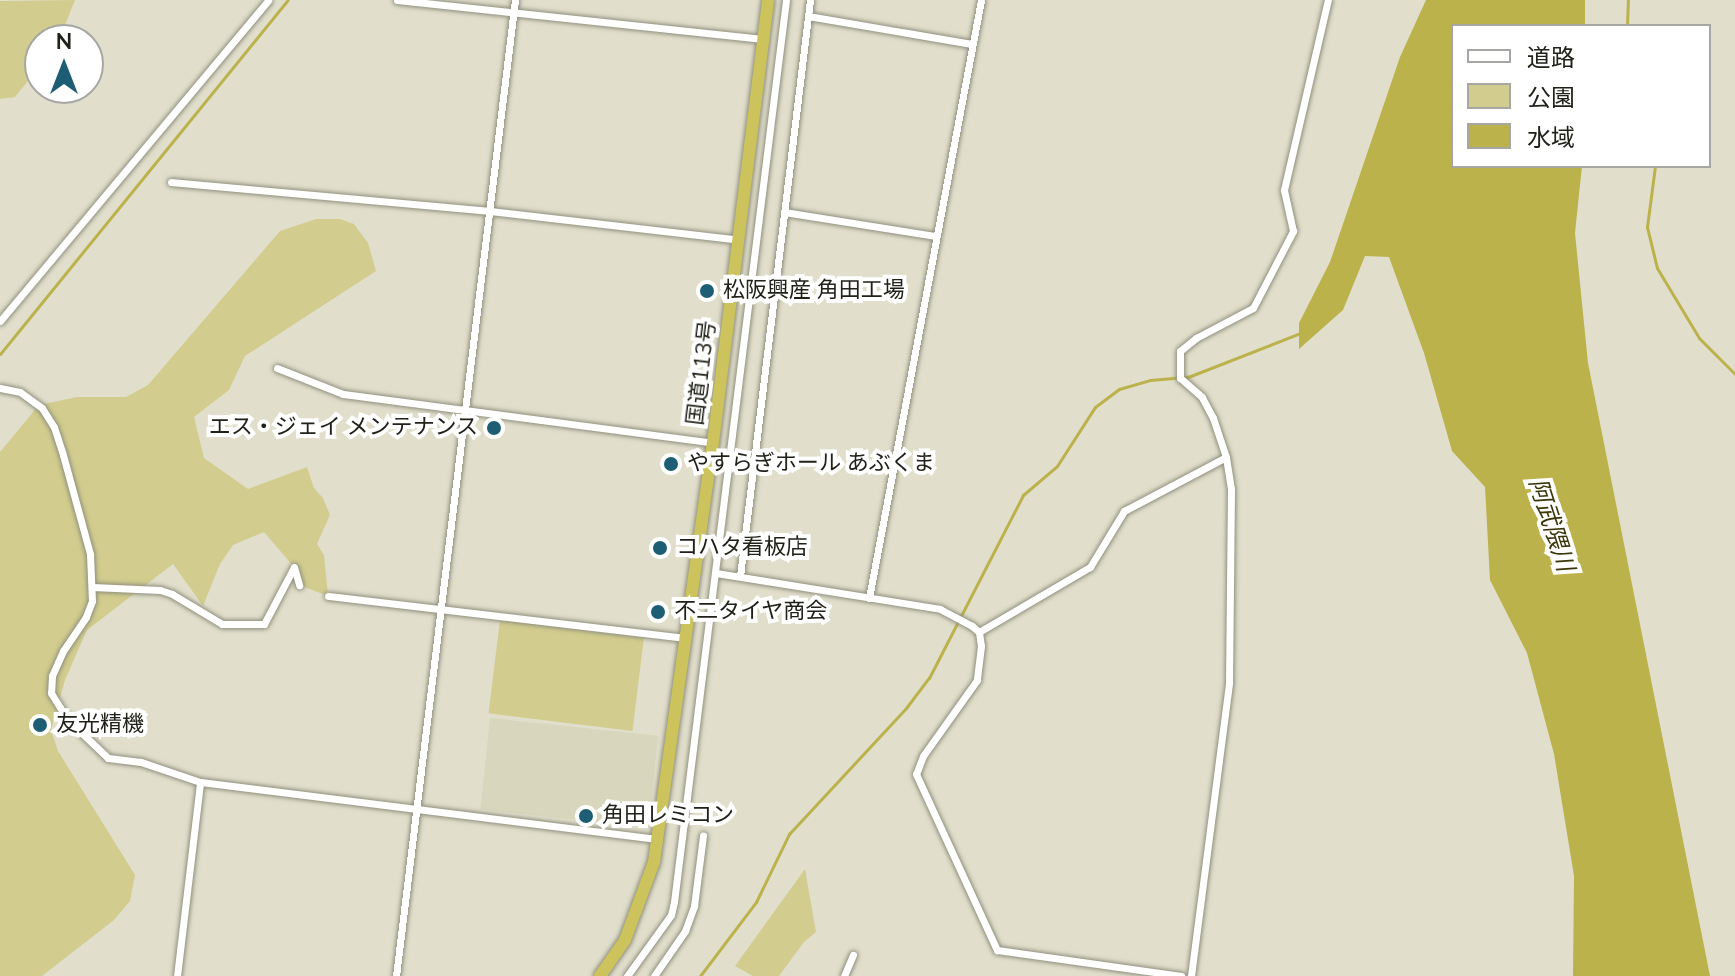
<!DOCTYPE html>
<meta charset="utf-8">
<style>
body{margin:0}
#map{position:relative;width:1735px;height:976px;overflow:hidden;background:#e1dfcc;font-family:"Nunito Sans","Noto Sans JP",sans-serif}
div>[style]{position:absolute}
.built>*{inset:0;background:#d8d6bc;transform-origin:0 0}
.green>*{inset:0;background:#d2cd8e;transform-origin:0 0}
.water>*{inset:0;background:#bbb24b}
.stream>*{height:3px;margin:-1.5px;padding:0 1.5px;transform-origin:1.5px;border-radius:1.5px;background:#bbb24b}
.roads{filter:drop-shadow(0 0 2px #91907e) drop-shadow(0 0 2px #91907e)}
.street>*{height:7px;margin:-3.5px;padding:0 3.5px;transform-origin:3.5px;border-radius:3.5px;background:#fff}
.highway>*{height:12px;margin:-6px;padding:0 6px;transform-origin:6px;border-radius:6px;background:#ccc35d}
.dots>*{width:22px;height:22px;translate:-50% -50%;box-sizing:border-box;border:4px solid #fff;border-radius:50%}
span{translate:-50% -50%;white-space:nowrap;text-align:center;line-height:1.15;-webkit-text-stroke:8px #fff;paint-order:stroke}
.poi-label{font-size:22px;color:#21211a}
.left{translate:0 -50%;text-align:left}
.right{translate:-100% -50%;text-align:right}
.street-label{font-size:22px;color:#21211a}
.water-label{font-size:24px;color:#3b370a;font-style:italic}
.legend{position:absolute;left:1451px;top:24px;width:260px;height:144px;box-sizing:border-box;background:#fff;border:2px solid #a6a6a3;margin:0;padding:10px 14px;list-style:none;font-size:24px;color:#21211a}
.legend li{display:flex;align-items:center;gap:16px;height:40px}
.legend b{width:40px;border:2px solid #a6a6a3}
.north{position:absolute;left:24px;top:24px;width:80px;height:80px;box-sizing:border-box;background:#fff;border:2px solid #a6a6a3;border-radius:50%;rotate:0deg;font-size:22px;font-weight:700;line-height:32px;text-align:center;color:#21211a}
.north::after{content:'';display:block;margin:auto;width:28px;height:36px;background:#1e5e74;clip-path:polygon(50% 0,100% 100%,50% 72%,0 100%)}
</style>
<div id="map">
<div class="built">
<div style="left:490px;top:718px;width:169px;height:92px;rotate:6deg"></div>
</div>
<div class="green">
<div style="clip-path:polygon(75px 0,59px 40px,40px 40px,40px 66px,15px 97px,0 99px,0 1px)"></div>
<div style="clip-path:polygon(316px 219px,340px 219px,354px 224px,368px 243px,376px 271px,245px 356px,229px 390px,194px 417px,204px 458px,248px 489px,307px 467px,314px 488px,323px 498px,330px 515px,317px 544px,324px 555px,328px 596px,299px 585px,294px 567px,264px 532px,233px 545px,220px 564px,203px 606px,173px 564px,87px 630px,65px 680px,51px 730px,58px 751px,135px 875px,130px 901px,114px 920px,42px 976px,0 976px,0 452px,39px 405px,77px 397px,126px 397px,148px 385px,280px 231px)"></div>
<div style="left:500px;top:620px;width:145px;height:94px;rotate:7deg"></div>
<div style="clip-path:polygon(805px 869px,816px 932px,804px 942px,779px 976px,753px 976px,735px 966px)"></div>
</div>
<div class="water">
<div style="clip-path:polygon(1426px 0,1585px 0,1585px 26px,1453px 26px,1453px 166px,1582px 166px,1575px 233px,1588px 363px,1710px 976px,1573px 976px,1574px 876px,1554px 754px,1527px 653px,1490px 580px,1485px 487px,1452px 451px,1424px 353px,1389px 257px,1365px 256px,1343px 310px,1299px 349px,1299px 323px,1330px 262px,1400px 57px)"></div>
</div>
<div class="stream">
<div style="left:1627px;top:26px;width:26px;rotate:-88deg"></div>
<div style="left:1655px;top:166px;width:62px;rotate:97.5deg"></div>
<div style="left:1647px;top:227px;width:42px;rotate:76.3deg"></div>
<div style="left:1657px;top:268px;width:82px;rotate:59deg"></div>
<div style="left:1699px;top:338px;width:51px;rotate:45deg"></div>
<div style="left:0;top:354px;width:456px;rotate:-50.9deg"></div>
<div style="left:700px;top:976px;width:93px;rotate:-52.9deg"></div>
<div style="left:756px;top:902px;width:76px;rotate:-64.1deg"></div>
<div style="left:789px;top:834px;width:172px;rotate:-47.1deg"></div>
<div style="left:906px;top:708px;width:38px;rotate:-53deg"></div>
<div style="left:929px;top:678px;width:206px;rotate:-62.8deg"></div>
<div style="left:1023px;top:495px;width:45px;rotate:-40.5deg"></div>
<div style="left:1057px;top:466px;width:70px;rotate:-57.2deg"></div>
<div style="left:1095px;top:407px;width:30px;rotate:-37deg"></div>
<div style="left:1119px;top:389px;width:32px;rotate:-16deg"></div>
<div style="left:1150px;top:380px;width:38px;rotate:-5deg"></div>
<div style="left:1188px;top:377px;width:123px;rotate:-21.4deg"></div>
</div>
<div class="roads">
<div class="street">
<div style="left:397px;top:0;width:368px;rotate:6.1deg"></div>
<div style="left:808px;top:16px;width:166px;rotate:9.7deg"></div>
<div style="left:171px;top:182px;width:320px;rotate:5.2deg"></div>
<div style="left:490px;top:211px;width:251px;rotate:6.6deg"></div>
<div style="left:784px;top:212px;width:154px;rotate:9deg"></div>
<div style="left:0;top:321px;width:418px;rotate:-50.1deg"></div>
<div style="left:277px;top:368px;width:71px;rotate:21.5deg"></div>
<div style="left:343px;top:394px;width:373px;rotate:7.5deg"></div>
<div style="left:0;top:388px;width:20px;rotate:11deg"></div>
<div style="left:20px;top:392px;width:27px;rotate:36deg"></div>
<div style="left:42px;top:408px;width:22px;rotate:58deg"></div>
<div style="left:54px;top:427px;width:29px;rotate:72deg"></div>
<div style="left:63px;top:455px;width:103px;rotate:74.7deg"></div>
<div style="left:90px;top:554px;width:47px;rotate:87.6deg"></div>
<div style="left:92px;top:601px;width:17px;rotate:111deg"></div>
<div style="left:86px;top:617px;width:41px;rotate:124.1deg"></div>
<div style="left:63px;top:651px;width:27px;rotate:114deg"></div>
<div style="left:52px;top:676px;width:17px;rotate:93deg"></div>
<div style="left:51px;top:693px;width:32px;rotate:58deg"></div>
<div style="left:68px;top:720px;width:55px;rotate:43.5deg"></div>
<div style="left:108px;top:758px;width:33px;rotate:7deg"></div>
<div style="left:141px;top:762px;width:62px;rotate:18.7deg"></div>
<div style="left:200px;top:782px;width:461px;rotate:7.1deg"></div>
<div style="left:294px;top:567px;width:19px;rotate:74deg"></div>
<div style="left:716px;top:573px;width:227px;rotate:9.1deg"></div>
<div style="left:940px;top:609px;width:36px;rotate:28deg"></div>
<div style="left:972px;top:626px;width:9px;rotate:41deg"></div>
<div style="left:979px;top:632px;width:14px;rotate:82deg"></div>
<div style="left:981px;top:646px;width:34px;rotate:97deg"></div>
<div style="left:977px;top:680px;width:93px;rotate:125.4deg"></div>
<div style="left:923px;top:756px;width:19px;rotate:111deg"></div>
<div style="left:916px;top:774px;width:194px;rotate:65.3deg"></div>
<div style="left:997px;top:950px;width:186px;rotate:8deg"></div>
<div style="left:740px;top:576px;width:580px;rotate:-83.07deg"></div>
<div style="left:92px;top:587px;width:68px;rotate:2.5deg"></div>
<div style="left:160px;top:590px;width:13px;rotate:18deg"></div>
<div style="left:172px;top:594px;width:58px;rotate:31deg"></div>
<div style="left:222px;top:624px;width:42px"></div>
<div style="left:264px;top:624px;width:64px;rotate:-62.2deg"></div>
<div style="left:328px;top:596px;width:361px;rotate:6.7deg"></div>
<div style="left:869px;top:598px;width:608px;rotate:-79.39deg"></div>
<div style="left:979px;top:632px;width:129px;rotate:-30.4deg"></div>
<div style="left:1090px;top:567px;width:66px;rotate:-58.7deg"></div>
<div style="left:1124px;top:511px;width:115px;rotate:-27.9deg"></div>
<div style="left:177px;top:976px;width:195px;rotate:-83.2deg"></div>
<div style="left:396px;top:976px;width:983px;rotate:-83.05deg"></div>
<div style="left:627px;top:976px;width:75px;rotate:-54.2deg"></div>
<div style="left:671px;top:915px;width:13px;rotate:-77deg"></div>
<div style="left:674px;top:902px;width:909px;rotate:-82.92deg"></div>
<div style="left:654px;top:976px;width:55px;rotate:-55.4deg"></div>
<div style="left:685px;top:931px;width:27px;rotate:-70deg"></div>
<div style="left:694px;top:906px;width:71px;rotate:-82.7deg"></div>
<div style="left:844px;top:976px;width:23px;rotate:-67deg"></div>
<div style="left:1191px;top:976px;width:296px;rotate:-82.6deg"></div>
<div style="left:1229px;top:682px;width:193px;rotate:-89.4deg"></div>
<div style="left:1231px;top:489px;width:32px;rotate:-99deg"></div>
<div style="left:1226px;top:457px;width:41px;rotate:-108.4deg"></div>
<div style="left:1213px;top:418px;width:24px;rotate:-118deg"></div>
<div style="left:1202px;top:397px;width:29px;rotate:-139deg"></div>
<div style="left:1180px;top:378px;width:27px;rotate:-90deg"></div>
<div style="left:1180px;top:351px;width:21px;rotate:-39deg"></div>
<div style="left:1196px;top:338px;width:64px;rotate:-27.8deg"></div>
<div style="left:1253px;top:308px;width:87px;rotate:-62.5deg"></div>
<div style="left:1293px;top:231px;width:42px;rotate:-102.4deg"></div>
<div style="left:1284px;top:190px;width:195px;rotate:-77deg"></div>
</div>
<div class="highway">
<div style="left:600px;top:976px;width:44px;rotate:-55.2deg"></div>
<div style="left:625px;top:940px;width:83px;rotate:-69.6deg"></div>
<div style="left:654px;top:862px;width:423px;rotate:-82deg"></div>
<div style="left:713px;top:443px;width:446px;rotate:-82.9deg"></div>
</div>
</div>
<div class="dots">
<div style="left:707px;top:291px;background:#1e5e74"></div>
<div style="left:494px;top:428px;background:#1e5e74"></div>
<div style="left:671px;top:464px;background:#1e5e74"></div>
<div style="left:660px;top:548px;background:#1e5e74"></div>
<div style="left:658px;top:612px;background:#1e5e74"></div>
<div style="left:40px;top:725px;background:#1e5e74"></div>
<div style="left:586px;top:816px;background:#1e5e74"></div>
</div>
<div class="poi-label">
<span class="left" style="left:723px;top:291px">松阪興産 角田工場</span>
<span class="right" style="left:478px;top:428px">エス・ジェイ メンテナンス</span>
<span class="left" style="left:687px;top:464px">やすらぎホール あぶくま</span>
<span class="left" style="left:676px;top:548px">コハタ看板店</span>
<span class="left" style="left:674px;top:612px">不二タイヤ商会</span>
<span class="left" style="left:56px;top:725px">友光精機</span>
<span class="left" style="left:602px;top:816px">角田レミコン</span>
</div>
<div class="street-label">
<span style="left:702px;top:373px;rotate:-83deg">国道113号</span>
</div>
<div class="water-label">
<span style="left:1551px;top:525px;rotate:72deg">阿武隈川</span>
</div>
<ul class="legend">
<li><b style="height:10px;background:#fff"></b>道路</li>
<li><b style="height:22px;background:#d2cd8e"></b>公園</li>
<li><b style="height:22px;background:#bbb24b"></b>水域</li>
</ul>
<div class="north">N</div>
</div>
